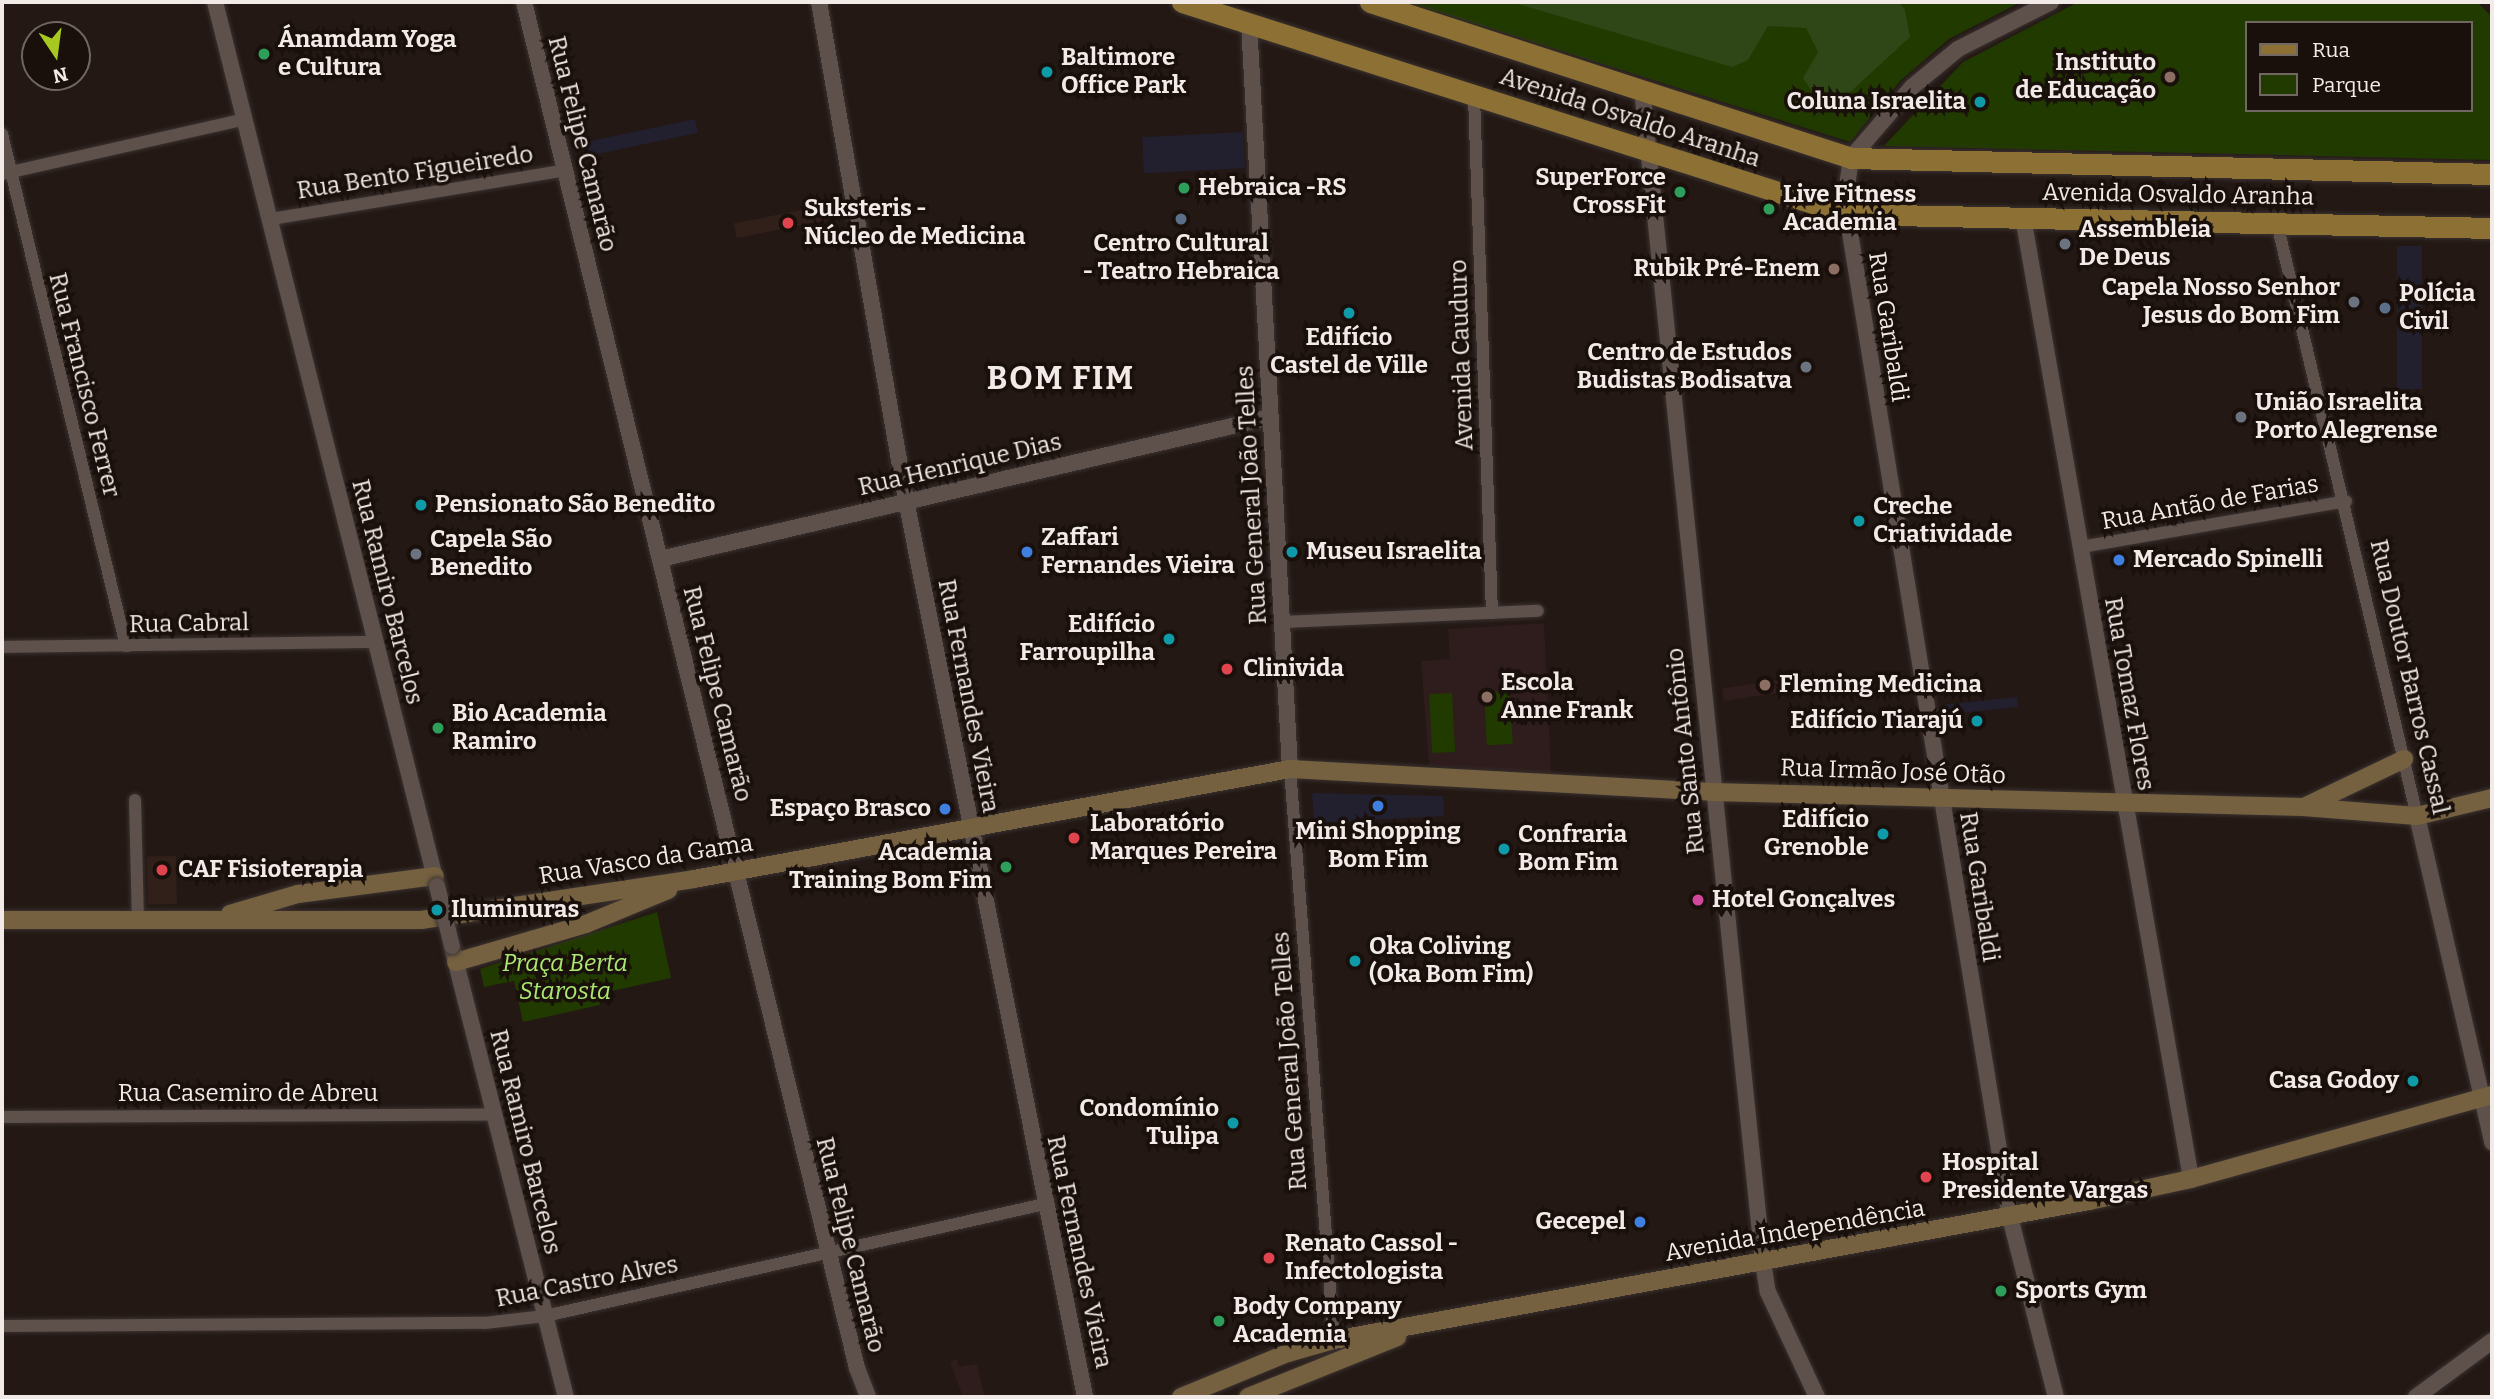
<!DOCTYPE html>
<meta charset="utf-8">
<style>
body{margin:0}
#map{position:relative;width:2494px;height:1399px;overflow:hidden;background:#231814;font-family:Bitter,serif}
div>[style]{position:absolute}
.commercial>*{inset:0;background:#221f2f;transform-origin:0 0}
.built>*{inset:0;background:#302019;transform-origin:0 0}
.education>*{inset:0;background:#2f1c1c;transform-origin:0 0}
.green>*{inset:0;background:#213a00;transform-origin:0 0}
.forest>*{inset:0;background:#2f4616}
.roads{filter:drop-shadow(0 0 2px #3a3230) drop-shadow(0 0 2px #3a3230)}
.minor>*{height:12px;margin:-6px;padding:0 6px;transform-origin:6px;border-radius:6px;background:#5e514c}
.tertiary>*{height:16px;margin:-8px;padding:0 8px;transform-origin:8px;border-radius:8px;background:#5e514c}
.secondary>*{height:18px;margin:-9px;padding:0 9px;transform-origin:9px;border-radius:9px;background:#756140}
.primary>*{height:21px;margin:-10.5px;padding:0 10.5px;transform-origin:10.5px;border-radius:10.5px;background:#8d7134}
.bridges{filter:drop-shadow(0 0 2px #3a3230) drop-shadow(0 0 2px #3a3230)}
.tertiary-bridge>*{height:16px;margin:-8px;padding:0 8px;transform-origin:8px;border-radius:8px;background:#5e514c}
.dots>*{width:19px;height:19px;translate:-50% -50%;box-sizing:border-box;border:4px solid #190f0b;border-radius:50%}
span{translate:-50% -50%;white-space:nowrap;text-align:center;line-height:1.15;-webkit-text-stroke:7px #190f0b;paint-order:stroke}
.poi-label{font-size:24px;color:#f2eae7;font-weight:700}
.left{translate:0 -50%;text-align:left}
.right{translate:-100% -50%;text-align:right}
.street-label{font-size:24px;color:#f2eae7}
.park-label{font-size:24px;color:#ace772;font-style:italic}
.district-label{font-size:32px;color:#f2eae7;font-weight:700;letter-spacing:2px}
.frame{position:absolute;inset:0;border:4px solid #f2eae7;pointer-events:none}
.legend{position:absolute;left:2245px;top:21px;width:228px;height:91px;box-sizing:border-box;background:#190f0b;border:2px solid #706763;margin:0;padding:9px 12px;list-style:none;font-size:21px;color:#f2eae7}
.legend li{display:flex;align-items:center;gap:14px;height:35px}
.legend b{width:35px;border:2px solid #706763}
.north{position:absolute;left:21px;top:21px;width:70px;height:70px;box-sizing:border-box;background:#190f0b;border:2px solid #706763;border-radius:50%;rotate:167deg;font-size:19px;font-weight:700;line-height:28px;text-align:center;color:#f2eae7}
.north::after{content:'';display:block;margin:auto;width:24px;height:32px;background:#a6c821;clip-path:polygon(50% 0,100% 100%,50% 72%,0 100%)}
</style>
<div id="map">
<div class="commercial">
<div style="left:695px;top:119px;width:14px;height:117px;rotate:78deg"></div>
<div style="left:1243px;top:132px;width:36px;height:101px;rotate:87deg"></div>
<div style="left:2397px;top:246px;width:25px;height:143px"></div>
<div style="left:2017px;top:697px;width:10px;height:71px;rotate:84deg"></div>
<div style="clip-path:polygon(1312px 793px,1443px 796px,1444px 816px,1314px 823px)"></div>
</div>
<div class="built">
<div style="left:833px;top:204px;width:15px;height:101px;rotate:79deg"></div>
<div style="left:176px;top:856px;width:48px;height:29px;rotate:89deg"></div>
</div>
<div class="education">
<div style="clip-path:polygon(1544px 623px,1551px 773px,1429px 765px,1421px 661px,1450px 659px,1448px 629px)"></div>
<div style="left:1807px;top:675px;width:13px;height:86px;rotate:81deg"></div>
<div style="clip-path:polygon(957px 1359px,959px 1367px,977px 1364px,985px 1397px,963px 1397px,950px 1362px)"></div>
</div>
<div class="green">
<div style="clip-path:polygon(1406px 2px,2021px 2px,1949px 39px,1901px 80px,1850px 142px)"></div>
<div style="clip-path:polygon(evenodd,2078px 2px,2477px 2px,2492px 17px,2492px 160px,1884px 146px,1963px 62px,2078px 2px,2247px 23px,2471px 23px,2471px 110px,2247px 110px,2247px 23px)"></div>
<div style="left:1510px;top:691px;width:53px;height:26px;rotate:87deg"></div>
<div style="left:1452px;top:693px;width:59px;height:23px;rotate:87deg"></div>
<div style="clip-path:polygon(657px 912px,671px 978px,598px 994px,600px 1005px,523px 1022px,514px 981px,484px 987px,480px 969px)"></div>
</div>
<div class="forest">
<div style="clip-path:polygon(1511px 2px,1899px 2px,1905px 10px,1910px 37px,1846px 96px,1813px 93px,1803px 78px,1818px 52px,1806px 28px,1768px 26px,1748px 60px,1732px 67px)"></div>
</div>
<div class="roads">
<div class="minor">
<div style="left:1474px;top:96px;width:517px;rotate:88.01deg"></div>
<div style="left:2px;top:134px;width:527px;rotate:76.39deg"></div>
<div style="left:2px;top:174px;width:250px;rotate:-12.7deg"></div>
<div style="left:271px;top:219px;width:299px;rotate:-9.4deg"></div>
<div style="left:2277px;top:223px;width:609px;rotate:76.72deg"></div>
<div style="left:2081px;top:547px;width:269px;rotate:-9.8deg"></div>
<div style="left:1283px;top:622px;width:255px;rotate:-2.5deg"></div>
<div style="left:2px;top:647px;width:374px;rotate:-0.8deg"></div>
<div style="left:1290px;top:769px;width:573px;rotate:85.59deg"></div>
<div style="left:135px;top:800px;width:120px;rotate:88.6deg"></div>
<div style="left:2px;top:1117px;width:492px;rotate:-0.3deg"></div>
<div style="left:2px;top:1326px;width:483px;rotate:-0.4deg"></div>
<div style="left:485px;top:1323px;width:60px;rotate:-6.7deg"></div>
<div style="left:545px;top:1316px;width:512px;rotate:-12.63deg"></div>
</div>
<div class="tertiary">
<div style="left:215px;top:2px;width:911px;rotate:75.9deg"></div>
<div style="left:524px;top:2px;width:1406px;rotate:76.3deg"></div>
<div style="left:857px;top:1368px;width:31px;rotate:69deg"></div>
<div style="left:819px;top:2px;width:506px;rotate:80.09deg"></div>
<div style="left:906px;top:500px;width:915px;rotate:78.71deg"></div>
<div style="left:2051px;top:2px;width:104px;rotate:153.2deg"></div>
<div style="left:1958px;top:49px;width:60px;rotate:140.4deg"></div>
<div style="left:1912px;top:87px;width:94px;rotate:130.7deg"></div>
<div style="left:1851px;top:158px;width:28px;rotate:98deg"></div>
<div style="left:1847px;top:186px;width:28px;rotate:90deg"></div>
<div style="left:1847px;top:214px;width:1016px;rotate:80.77deg"></div>
<div style="left:2010px;top:1217px;width:186px;rotate:75.7deg"></div>
<div style="left:1249px;top:23px;width:747px;rotate:86.85deg"></div>
<div style="left:1642px;top:89px;width:1179px;rotate:84.11deg"></div>
<div style="left:1763px;top:1262px;width:30px;rotate:81deg"></div>
<div style="left:1768px;top:1292px;width:116px;rotate:65deg"></div>
<div style="left:2023px;top:217px;width:977px;rotate:80.09deg"></div>
<div style="left:660px;top:559px;width:627px;rotate:-13.08deg"></div>
<div style="left:2417px;top:816px;width:335px;rotate:77deg"></div>
<div style="left:453px;top:951px;width:460px;rotate:75.8deg"></div>
<div style="left:2416px;top:1397px;width:94px;rotate:-36.4deg"></div>
</div>
<div class="secondary">
<div style="left:2306px;top:806px;width:109px;rotate:-25.6deg"></div>
<div style="left:230px;top:914px;width:71px;rotate:-16.4deg"></div>
<div style="left:298px;top:894px;width:138px;rotate:-7.5deg"></div>
<div style="left:2px;top:920px;width:419px"></div>
<div style="left:421px;top:920px;width:276px;rotate:-8.5deg"></div>
<div style="left:694px;top:879px;width:606px;rotate:-10.46deg"></div>
<div style="left:1290px;top:769px;width:423px;rotate:3.1deg"></div>
<div style="left:1712px;top:792px;width:591px;rotate:1.45deg"></div>
<div style="left:2303px;top:807px;width:114px;rotate:4.5deg"></div>
<div style="left:2417px;top:816px;width:77px;rotate:-13.5deg"></div>
<div style="left:456px;top:962px;width:135px;rotate:-16.3deg"></div>
<div style="left:586px;top:924px;width:89px;rotate:-22.5deg"></div>
<div style="left:1181px;top:1397px;width:116px;rotate:-22.4deg"></div>
<div style="left:1288px;top:1353px;width:48px;rotate:-15.8deg"></div>
<div style="left:1334px;top:1340px;width:768px;rotate:-10.43deg"></div>
<div style="left:2089px;top:1201px;width:104px;rotate:-12.2deg"></div>
<div style="left:2191px;top:1179px;width:313px;rotate:-15.6deg"></div>
<div style="left:1248px;top:1397px;width:161px;rotate:-21.9deg"></div>
</div>
<div class="primary">
<div style="left:1182px;top:2px;width:698px;rotate:17.68deg"></div>
<div style="left:1847px;top:214px;width:645px;rotate:1.24deg"></div>
<div style="left:1370px;top:2px;width:506px;rotate:17.97deg"></div>
<div style="left:1851px;top:158px;width:641px;rotate:1.43deg"></div>
</div>
</div>
<div class="bridges">
<div class="tertiary-bridge">
<div style="left:437px;top:886px;width:62px;rotate:76deg"></div>
</div>
</div>
<div class="dots">
<div style="left:264px;top:54px;background:#2e9e5b"></div>
<div style="left:1047px;top:72px;background:#0f9aa8"></div>
<div style="left:2170px;top:77px;background:#8d6e63"></div>
<div style="left:1980px;top:102px;background:#0f9aa8"></div>
<div style="left:1184px;top:188px;background:#2e9e5b"></div>
<div style="left:1680px;top:192px;background:#2e9e5b"></div>
<div style="left:1769px;top:209px;background:#2e9e5b"></div>
<div style="left:1181px;top:219px;background:#5c6f8a"></div>
<div style="left:788px;top:223px;background:#e0444e"></div>
<div style="left:2065px;top:244px;background:#6b7280"></div>
<div style="left:1834px;top:269px;background:#8d6e63"></div>
<div style="left:2354px;top:302px;background:#6b7280"></div>
<div style="left:2385px;top:308px;background:#5c6f8a"></div>
<div style="left:1349px;top:313px;background:#0f9aa8"></div>
<div style="left:1806px;top:367px;background:#6b7280"></div>
<div style="left:2241px;top:417px;background:#6b7280"></div>
<div style="left:421px;top:505px;background:#0f9aa8"></div>
<div style="left:1859px;top:521px;background:#0f9aa8"></div>
<div style="left:1027px;top:552px;background:#3f7fe0"></div>
<div style="left:1292px;top:552px;background:#0f9aa8"></div>
<div style="left:416px;top:554px;background:#6b7280"></div>
<div style="left:2119px;top:560px;background:#3f7fe0"></div>
<div style="left:1169px;top:639px;background:#0f9aa8"></div>
<div style="left:1227px;top:669px;background:#e0444e"></div>
<div style="left:1765px;top:685px;background:#8d6e63"></div>
<div style="left:1487px;top:697px;background:#8d6e63"></div>
<div style="left:1977px;top:721px;background:#0f9aa8"></div>
<div style="left:438px;top:728px;background:#2e9e5b"></div>
<div style="left:1378px;top:806px;background:#3f7fe0"></div>
<div style="left:945px;top:809px;background:#3f7fe0"></div>
<div style="left:1883px;top:834px;background:#0f9aa8"></div>
<div style="left:1074px;top:838px;background:#e0444e"></div>
<div style="left:1504px;top:849px;background:#0f9aa8"></div>
<div style="left:1006px;top:867px;background:#2e9e5b"></div>
<div style="left:162px;top:870px;background:#e0444e"></div>
<div style="left:1698px;top:900px;background:#d1479c"></div>
<div style="left:437px;top:910px;background:#0f9aa8"></div>
<div style="left:1355px;top:961px;background:#0f9aa8"></div>
<div style="left:2413px;top:1081px;background:#0f9aa8"></div>
<div style="left:1233px;top:1123px;background:#0f9aa8"></div>
<div style="left:1926px;top:1177px;background:#e0444e"></div>
<div style="left:1640px;top:1222px;background:#3f7fe0"></div>
<div style="left:1269px;top:1258px;background:#e0444e"></div>
<div style="left:2001px;top:1291px;background:#2e9e5b"></div>
<div style="left:1219px;top:1321px;background:#2e9e5b"></div>
</div>
<div class="poi-label">
<span class="left" style="left:278px;top:54px">Ánamdam Yoga<br>e Cultura</span>
<span class="left" style="left:1061px;top:72px">Baltimore<br>Office Park</span>
<span class="right" style="left:2156px;top:77px">Instituto<br>de Educação</span>
<span class="right" style="left:1966px;top:102px">Coluna Israelita</span>
<span class="right" style="left:1666px;top:192px">SuperForce<br>CrossFit</span>
<span class="left" style="left:1198px;top:188px">Hebraica -RS</span>
<span class="left" style="left:1783px;top:209px">Live Fitness<br>Academia</span>
<span class="left" style="left:804px;top:223px">Suksteris -<br>Núcleo de Medicina</span>
<span class="left" style="left:2079px;top:244px">Assembleia<br>De Deus</span>
<span style="left:1181px;top:258px">Centro Cultural<br>- Teatro Hebraica</span>
<span class="right" style="left:1820px;top:269px">Rubik Pré-Enem</span>
<span class="right" style="left:2340px;top:302px">Capela Nosso Senhor<br>Jesus do Bom Fim</span>
<span class="left" style="left:2399px;top:308px">Polícia<br>Civil</span>
<span style="left:1349px;top:352px">Edifício<br>Castel de Ville</span>
<span class="right" style="left:1792px;top:367px">Centro de Estudos<br>Budistas Bodisatva</span>
<span class="left" style="left:2255px;top:417px">União Israelita<br>Porto Alegrense</span>
<span class="left" style="left:435px;top:505px">Pensionato São Benedito</span>
<span class="left" style="left:1873px;top:521px">Creche<br>Criatividade</span>
<span class="left" style="left:1041px;top:552px">Zaffari<br>Fernandes Vieira</span>
<span class="left" style="left:430px;top:554px">Capela São<br>Benedito</span>
<span class="left" style="left:1306px;top:552px">Museu Israelita</span>
<span class="left" style="left:2133px;top:560px">Mercado Spinelli</span>
<span class="right" style="left:1155px;top:639px">Edifício<br>Farroupilha</span>
<span class="left" style="left:1243px;top:669px">Clinivida</span>
<span class="left" style="left:1501px;top:697px">Escola<br>Anne Frank</span>
<span class="left" style="left:1779px;top:685px">Fleming Medicina</span>
<span class="left" style="left:452px;top:728px">Bio Academia<br>Ramiro</span>
<span class="right" style="left:1963px;top:721px">Edifício Tiarajú</span>
<span class="right" style="left:931px;top:809px">Espaço Brasco</span>
<span class="right" style="left:1869px;top:834px">Edifício<br>Grenoble</span>
<span class="left" style="left:1090px;top:838px">Laboratório<br>Marques Pereira</span>
<span style="left:1378px;top:846px">Mini Shopping<br>Bom Fim</span>
<span class="left" style="left:1518px;top:849px">Confraria<br>Bom Fim</span>
<span class="right" style="left:992px;top:867px">Academia<br>Training Bom Fim</span>
<span class="left" style="left:178px;top:870px">CAF Fisioterapia</span>
<span class="left" style="left:1712px;top:900px">Hotel Gonçalves</span>
<span class="left" style="left:451px;top:910px">Iluminuras</span>
<span class="left" style="left:1369px;top:961px">Oka Coliving<br>(Oka Bom Fim)</span>
<span class="right" style="left:2399px;top:1081px">Casa Godoy</span>
<span class="right" style="left:1219px;top:1123px">Condomínio<br>Tulipa</span>
<span class="left" style="left:1942px;top:1177px">Hospital<br>Presidente Vargas</span>
<span class="right" style="left:1626px;top:1222px">Gecepel</span>
<span class="left" style="left:1285px;top:1258px">Renato Cassol -<br>Infectologista</span>
<span class="left" style="left:2015px;top:1291px">Sports Gym</span>
<span class="left" style="left:1233px;top:1321px">Body Company<br>Academia</span>
</div>
<div class="street-label">
<span style="left:1630px;top:118px;rotate:18deg">Avenida Osvaldo Aranha</span>
<span style="left:582px;top:144px;rotate:76deg">Rua Felipe Camarão</span>
<span style="left:415px;top:173px;rotate:-9deg">Rua Bento Figueiredo</span>
<span style="left:2178px;top:195px;rotate:1deg">Avenida Osvaldo Aranha</span>
<span style="left:1888px;top:327px;rotate:81deg">Rua Garibaldi</span>
<span style="left:1462px;top:355px;rotate:-92deg">Avenida Cauduro</span>
<span style="left:84px;top:385px;rotate:76deg">Rua Francisco Ferrer</span>
<span style="left:960px;top:465px;rotate:-13deg">Rua Henrique Dias</span>
<span style="left:1252px;top:495px;rotate:-93deg">Rua General João Telles</span>
<span style="left:2210px;top:503px;rotate:-10deg">Rua Antão de Farias</span>
<span style="left:387px;top:592px;rotate:76deg">Rua Ramiro Barcelos</span>
<span style="left:189px;top:624px;rotate:-1deg">Rua Cabral</span>
<span style="left:2409px;top:677px;rotate:77deg">Rua Doutor Barros Cassal</span>
<span style="left:717px;top:694px;rotate:76deg">Rua Felipe Camarão</span>
<span style="left:2129px;top:694px;rotate:80deg">Rua Tomaz Flores</span>
<span style="left:968px;top:696px;rotate:79deg">Rua Fernandes Vieira</span>
<span style="left:1686px;top:751px;rotate:-96deg">Rua Santo Antônio</span>
<span style="left:1893px;top:772px;rotate:2deg">Rua Irmão José Otão</span>
<span style="left:646px;top:860px;rotate:-9deg">Rua Vasco da Gama</span>
<span style="left:1979px;top:887px;rotate:81deg">Rua Garibaldi</span>
<span style="left:1290px;top:1061px;rotate:-94deg">Rua General João Telles</span>
<span style="left:248px;top:1094px">Rua Casemiro de Abreu</span>
<span style="left:525px;top:1142px;rotate:76deg">Rua Ramiro Barcelos</span>
<span style="left:1795px;top:1231px;rotate:-10deg">Avenida Independência</span>
<span style="left:850px;top:1245px;rotate:76deg">Rua Felipe Camarão</span>
<span style="left:1079px;top:1252px;rotate:78deg">Rua Fernandes Vieira</span>
<span style="left:587px;top:1282px;rotate:-11deg">Rua Castro Alves</span>
</div>
<div class="park-label">
<span style="left:565px;top:978px">Praça Berta<br>Starosta</span>
</div>
<div class="district-label">
<span style="left:1061px;top:378px">BOM FIM</span>
</div>
<div class="frame"></div>
<ul class="legend">
<li><b style="height:9px;background:#8d7134"></b>Rua</li>
<li><b style="height:19px;background:#213a00"></b>Parque</li>
</ul>
<div class="north">N</div>
</div>
